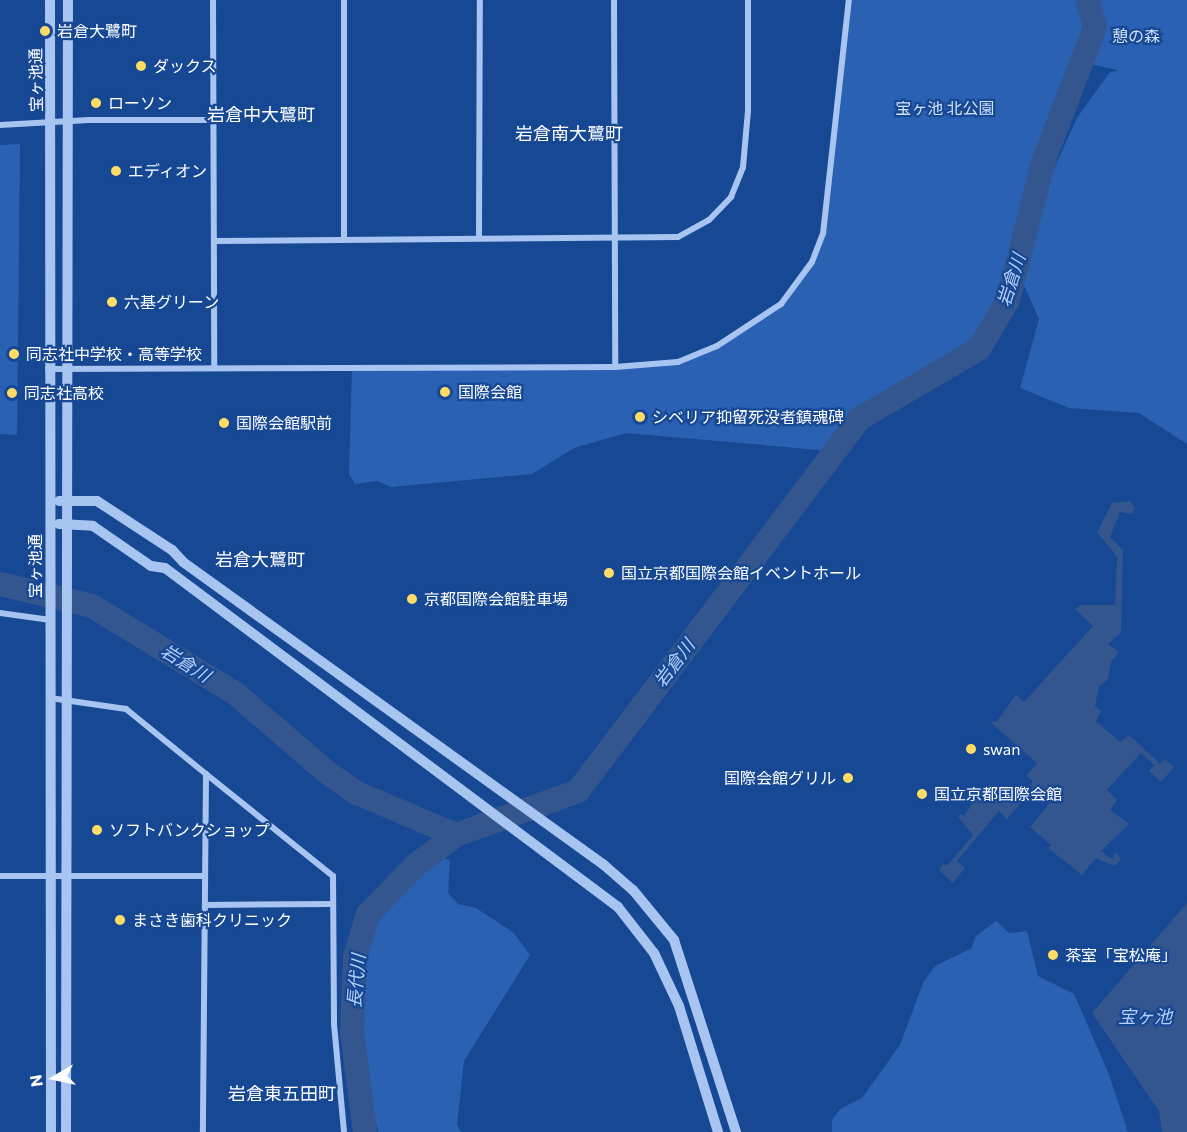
<!DOCTYPE html>
<meta charset="utf-8">
<style>
body{margin:0}
#map{position:relative;width:1187px;height:1132px;overflow:hidden;background:#174894;font-family:Commissioner,"Noto Sans JP",sans-serif}
div>[style]{position:absolute}
.green>*{inset:0;background:#2a61b3}
.water>*{inset:0;background:#33568f}
.river>*{height:24px;margin:-12px;padding:0 12px;transform-origin:12px;border-radius:12px;background:#33568f}
.minor>*{height:6px;margin:-3px;padding:0 3px;transform-origin:3px;border-radius:3px;background:#a8c5f1}
.tertiary>*{height:10px;margin:-5px;padding:0 5px;transform-origin:5px;border-radius:5px;background:#a8c5f1}
.dots>*{width:16px;height:16px;translate:-50% -50%;box-sizing:border-box;border:3px solid #174894;border-radius:50%}
span{translate:-50% -50%;white-space:nowrap;text-align:center;line-height:1.15;-webkit-text-stroke:4.5px #174894;paint-order:stroke}
.poi-label{font-size:16px;color:#fff}
.left{translate:0 -50%;text-align:left}
.right{translate:-100% -50%;text-align:right}
.park-label{font-size:16px;color:#cfe1fc}
.street-label{font-size:16px;color:#fff}
.neighbourhood-label{font-size:18px;color:#fff}
.water-label{font-size:18px;color:#b4d0f7;font-style:italic}
.north{position:absolute;left:24px;top:1048px;width:60px;height:60px;-webkit-text-stroke:4px #174894;paint-order:stroke;rotate:261deg;font-size:16px;font-weight:700;line-height:24px;text-align:center;color:#fff}
.north::after{content:'';display:block;margin:auto;width:21px;height:27px;background:#fff;clip-path:polygon(50% 0,100% 100%,50% 72%,0 100%)}
</style>
<div id="map">
<div class="green">
<div style="clip-path:polygon(849px 0,1084px 0,1092px 25px,1026px 193px,1029px 207px,1006px 292px,983px 336px,860px 416px,831px 451px,626px 433px,574px 448px,532px 474px,391px 487px,377px 481px,355px 484px,349px 474px,352px 368px,615px 367px,678px 362px,717px 346px,781px 304px,799px 283px,823px 234px)"></div>
<div style="clip-path:polygon(1097px 0,1187px 0,1187px 444px,1139px 413px,1069px 408px,1020px 388px,1039px 319px,1023px 283px,1033px 215px,1077px 118px,1109px 73px,1118px 70px,1089px 64px,1101px 21px)"></div>
<div style="clip-path:polygon(20px 144px,17px 435px,0 434px,0 145px)"></div>
<div style="clip-path:polygon(439px 855px,450px 861px,448px 893px,458px 904px,476px 908px,514px 933px,530px 955px,464px 1061px,457px 1124px,461px 1132px,378px 1132px,358px 1030px,358px 969px,369px 931px)"></div>
<div style="clip-path:polygon(996px 921px,1009px 933px,1027px 931px,1038px 976px,1074px 994px,1108px 1072px,1128px 1132px,832px 1132px,832px 1120px,840px 1109px,862px 1098px,900px 1045px,923px 983px,935px 966px,972px 948px,975px 937px)"></div>
</div>
<div class="water">
<div style="clip-path:polygon(1130px 501px,1135px 509px,1131px 514px,1120px 512px,1110px 537px,1123px 550px,1121px 632px,1108px 644px,1119px 652px,1111px 662px,1108px 680px,1099px 686px,1095px 706px,1101px 711px,1096px 721px,1120px 742px,1128px 736px,1133px 738px,1160px 764px,1165px 759px,1174px 767px,1161px 782px,1149px 771px,1154px 765px,1141px 753px,1107px 790px,1117px 800px,1110px 810px,1129px 824px,1101px 851px,1112px 859px,1115px 853px,1118px 855px,1121px 860px,1114px 866px,1096px 858px,1082px 875px,1048px 848px,1051px 845px,1030px 827px,1050px 803px,1033px 789px,1007px 819px,999px 811px,957px 861px,965px 868px,953px 883px,939px 870px,943px 864px,947px 866px,973px 835px,958px 817px,960px 814px,964px 816px,983px 788px,995px 799px,1003px 793px,1016px 802px,1033px 781px,1026px 776px,1037px 763px,990px 722px,997px 721px,1016px 695px,1024px 702px,1093px 626px,1075px 609px,1080px 605px,1115px 605px,1117px 557px,1097px 532px,1112px 503px)"></div>
<div style="clip-path:polygon(1187px 903px,1187px 1132px,1162px 1132px,1159px 1111px,1092px 1013px)"></div>
</div>
<div class="river">
<div style="left:0;top:584px;width:95px;rotate:13.4deg"></div>
<div style="left:92px;top:606px;width:169px;rotate:31.4deg"></div>
<div style="left:236px;top:694px;width:121px;rotate:40.7deg"></div>
<div style="left:328px;top:773px;width:35px;rotate:35deg"></div>
<div style="left:357px;top:793px;width:108px;rotate:23deg"></div>
<div style="left:365px;top:1132px;width:101px;rotate:-97.4deg"></div>
<div style="left:352px;top:1032px;width:75px;rotate:-87.7deg"></div>
<div style="left:355px;top:957px;width:45px;rotate:-73.2deg"></div>
<div style="left:368px;top:914px;width:70px;rotate:-45.6deg"></div>
<div style="left:417px;top:864px;width:49px;rotate:-36.6deg"></div>
<div style="left:456px;top:835px;width:130px;rotate:-19.8deg"></div>
<div style="left:578px;top:791px;width:466px;rotate:-52.9deg"></div>
<div style="left:859px;top:419px;width:139px;rotate:-30.3deg"></div>
<div style="left:979px;top:349px;width:57px;rotate:-59.4deg"></div>
<div style="left:1008px;top:300px;width:145px;rotate:-75.6deg"></div>
<div style="left:1044px;top:160px;width:142px;rotate:-69deg"></div>
<div style="left:1095px;top:27px;width:28px;rotate:-105deg"></div>
</div>
<div class="minor">
<div style="left:213px;top:0;width:368px;rotate:89.8deg"></div>
<div style="left:614px;top:0;width:367px;rotate:89.8deg"></div>
<div style="left:0;top:125px;width:89px;rotate:-3.2deg"></div>
<div style="left:89px;top:120px;width:124px"></div>
<div style="left:479px;top:238px;width:238px;rotate:-89.8deg"></div>
<div style="left:344px;top:240px;width:240px;rotate:-90deg"></div>
<div style="left:214px;top:241px;width:464px;rotate:-0.5deg"></div>
<div style="left:678px;top:237px;width:35px;rotate:-29deg"></div>
<div style="left:709px;top:220px;width:32px;rotate:-46deg"></div>
<div style="left:731px;top:197px;width:32px;rotate:-68deg"></div>
<div style="left:743px;top:167px;width:56px;rotate:-84.9deg"></div>
<div style="left:748px;top:111px;width:111px;rotate:-90deg"></div>
<div style="left:48px;top:369px;width:567px;rotate:-0.2deg"></div>
<div style="left:615px;top:367px;width:63px;rotate:-4.5deg"></div>
<div style="left:678px;top:362px;width:42px;rotate:-22.3deg"></div>
<div style="left:717px;top:346px;width:77px;rotate:-33.3deg"></div>
<div style="left:781px;top:304px;width:52px;rotate:-53.6deg"></div>
<div style="left:812px;top:262px;width:30px;rotate:-69deg"></div>
<div style="left:823px;top:234px;width:235px;rotate:-83.7deg"></div>
<div style="left:0;top:613px;width:51px;rotate:7.8deg"></div>
<div style="left:50px;top:698px;width:77px;rotate:8.2deg"></div>
<div style="left:126px;top:709px;width:103px;rotate:39.1deg"></div>
<div style="left:206px;top:774px;width:358px;rotate:90.5deg"></div>
<div style="left:206px;top:774px;width:163px;rotate:38.8deg"></div>
<div style="left:333px;top:876px;width:148px;rotate:89.6deg"></div>
<div style="left:334px;top:1024px;width:108px;rotate:84.7deg"></div>
<div style="left:0;top:876px;width:204px"></div>
<div style="left:205px;top:905px;width:127px;rotate:-0.5deg"></div>
</div>
<div class="tertiary">
<div style="left:50px;top:0;width:1132px;rotate:89.95deg"></div>
<div style="left:59px;top:501px;width:38px"></div>
<div style="left:97px;top:501px;width:90px;rotate:33.2deg"></div>
<div style="left:172px;top:550px;width:16px;rotate:47deg"></div>
<div style="left:183px;top:562px;width:519px;rotate:35.74deg"></div>
<div style="left:604px;top:865px;width:38px;rotate:41deg"></div>
<div style="left:633px;top:890px;width:65px;rotate:50.6deg"></div>
<div style="left:674px;top:940px;width:202px;rotate:72.1deg"></div>
<div style="left:59px;top:524px;width:34px;rotate:3deg"></div>
<div style="left:93px;top:526px;width:70px;rotate:34.6deg"></div>
<div style="left:151px;top:566px;width:14px;rotate:8deg"></div>
<div style="left:165px;top:568px;width:566px;rotate:36.81deg"></div>
<div style="left:618px;top:907px;width:58px;rotate:52deg"></div>
<div style="left:654px;top:953px;width:59px;rotate:64.7deg"></div>
<div style="left:679px;top:1006px;width:132px;rotate:72.8deg"></div>
<div style="left:66px;top:1132px;width:1132px;rotate:-89.9deg"></div>
</div>
<div class="dots">
<div style="left:45px;top:31px;background:#ffdb68"></div>
<div style="left:141px;top:66px;background:#ffdb68"></div>
<div style="left:96px;top:103px;background:#ffdb68"></div>
<div style="left:116px;top:171px;background:#ffdb68"></div>
<div style="left:112px;top:302px;background:#ffdb68"></div>
<div style="left:14px;top:354px;background:#ffdb68"></div>
<div style="left:445px;top:392px;background:#ffdb68"></div>
<div style="left:12px;top:393px;background:#ffdb68"></div>
<div style="left:640px;top:417px;background:#ffdb68"></div>
<div style="left:224px;top:423px;background:#ffdb68"></div>
<div style="left:609px;top:573px;background:#ffdb68"></div>
<div style="left:412px;top:599px;background:#ffdb68"></div>
<div style="left:971px;top:749px;background:#ffdb68"></div>
<div style="left:848px;top:778px;background:#ffdb68"></div>
<div style="left:922px;top:794px;background:#ffdb68"></div>
<div style="left:97px;top:830px;background:#ffdb68"></div>
<div style="left:120px;top:920px;background:#ffdb68"></div>
<div style="left:1053px;top:955px;background:#ffdb68"></div>
</div>
<div class="poi-label">
<span class="left" style="left:57px;top:31px">岩倉大鷺町</span>
<span class="left" style="left:153px;top:66px">ダックス</span>
<span class="left" style="left:108px;top:103px">ローソン</span>
<span class="left" style="left:128px;top:171px">エディオン</span>
<span class="left" style="left:124px;top:302px">六基グリーン</span>
<span class="left" style="left:26px;top:354px">同志社中学校・高等学校</span>
<span class="left" style="left:458px;top:392px">国際会館</span>
<span class="left" style="left:24px;top:393px">同志社高校</span>
<span class="left" style="left:652px;top:417px">シベリア抑留死没者鎮魂碑</span>
<span class="left" style="left:236px;top:423px">国際会館駅前</span>
<span class="left" style="left:621px;top:573px">国立京都国際会館イベントホール</span>
<span class="left" style="left:424px;top:599px">京都国際会館駐車場</span>
<span class="left" style="left:983px;top:749px">swan</span>
<span class="right" style="left:836px;top:778px">国際会館グリル</span>
<span class="left" style="left:934px;top:794px">国立京都国際会館</span>
<span class="left" style="left:109px;top:830px">ソフトバンクショップ</span>
<span class="left" style="left:132px;top:920px">まさき歯科クリニック</span>
<span class="left" style="left:1065px;top:955px">茶室「宝松庵」</span>
</div>
<div class="park-label">
<span style="left:1136px;top:36px">憩の森</span>
<span style="left:945px;top:108px">宝ヶ池 北公園</span>
</div>
<div class="street-label">
<span style="left:36px;top:80px;rotate:-91deg">宝ヶ池通</span>
<span style="left:35px;top:566px;rotate:-90deg">宝ヶ池通</span>
</div>
<div class="neighbourhood-label">
<span style="left:261px;top:114px">岩倉中大鷺町</span>
<span style="left:569px;top:133px">岩倉南大鷺町</span>
<span style="left:260px;top:559px">岩倉大鷺町</span>
<span style="left:282px;top:1093px">岩倉東五田町</span>
</div>
<div class="water-label">
<span style="left:1011px;top:280px;rotate:-72deg">岩倉川</span>
<span style="left:186px;top:663px;rotate:32deg">岩倉川</span>
<span style="left:674px;top:663px;rotate:-53deg">岩倉川</span>
<span style="left:356px;top:981px;rotate:-85deg">長代川</span>
<span style="left:1145px;top:1016px">宝ヶ池</span>
</div>
<div class="north">N</div>
</div>
